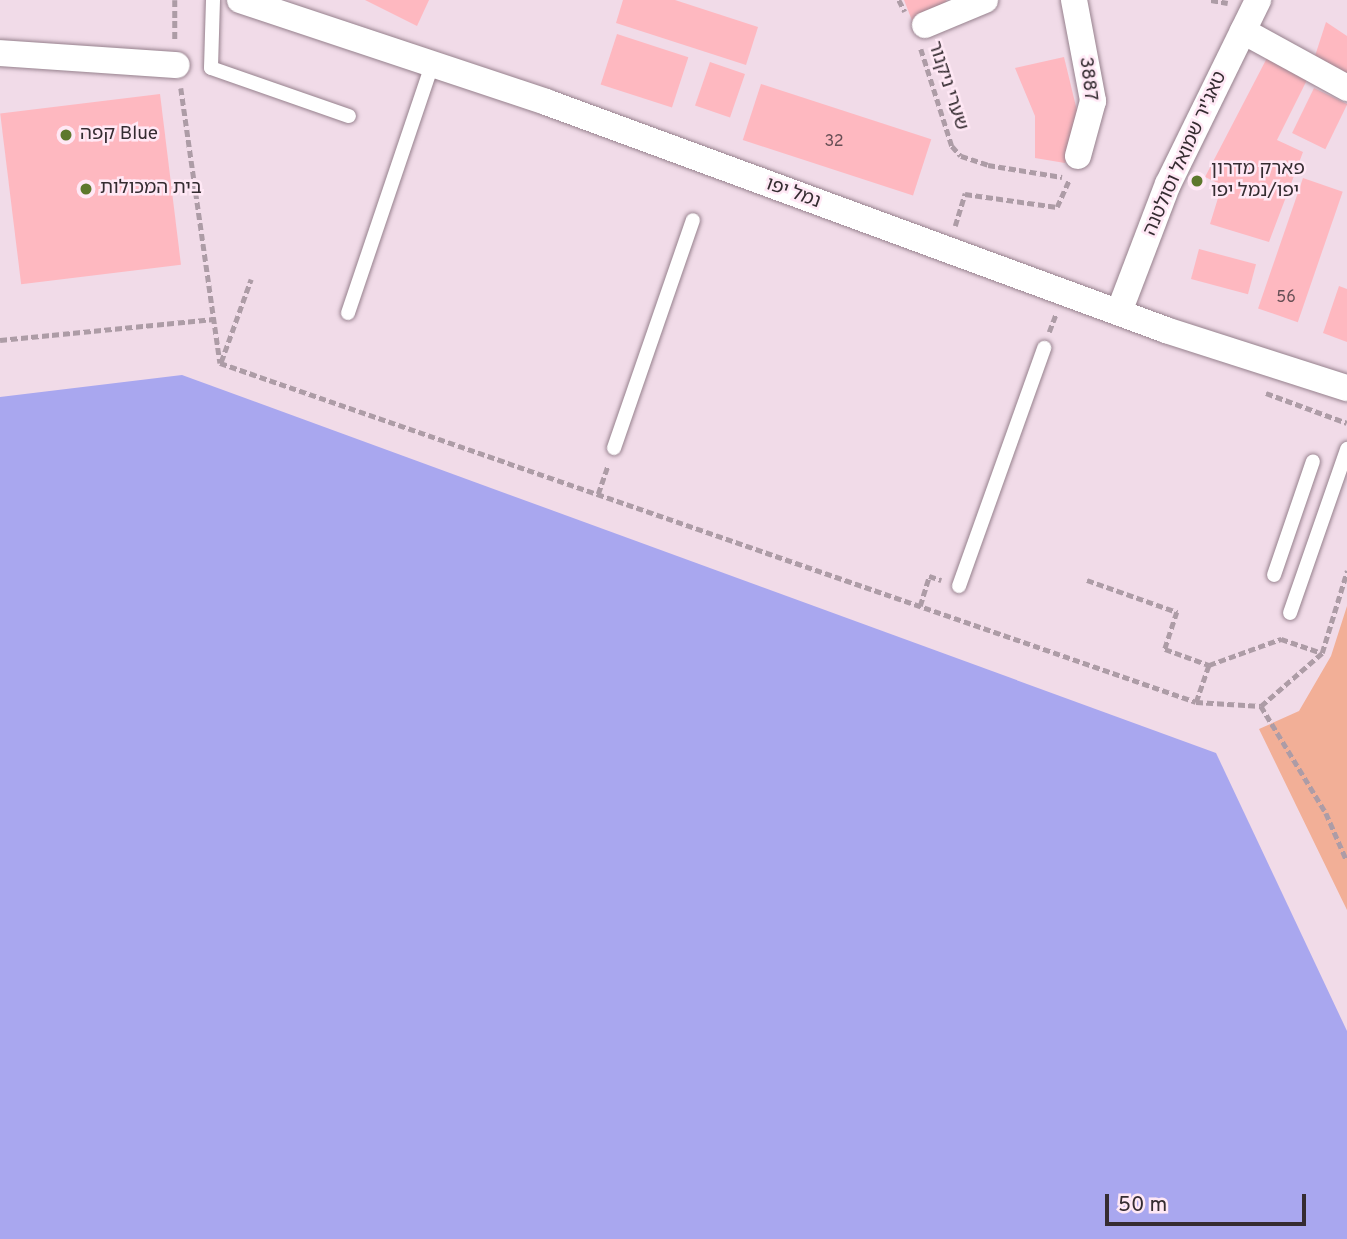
<!DOCTYPE html>
<meta charset="utf-8">
<style>
body{margin:0}
#map{position:relative;width:1347px;height:1239px;overflow:hidden;background:#f1dbe8;font-family:Overpass,"Noto Sans Hebrew",sans-serif}
div>[style]{position:absolute}
.green>*{inset:0;background:#f2af97}
.water>*{inset:0;background:#a9a7ef}
.building>*{inset:0;background:#feb8c0;transform-origin:0 0}
.path>*{height:4.5px;margin-top:-2.25px;transform-origin:0;background:repeating-linear-gradient(90deg,#ad9ca6 0 7px,transparent 0 10.5px)}
.roads{filter:drop-shadow(0 0 2px #96818d) drop-shadow(0 0 2px #96818d)}
.lane>*{height:14px;margin:-7px;padding:0 7px;transform-origin:7px;border-radius:7px;background:#fff}
.street>*{height:26px;margin:-13px;padding:0 13px;transform-origin:13px;border-radius:13px;background:#fff}
.dots>*{width:19px;height:19px;translate:-50% -50%;box-sizing:border-box;border:4px solid #ffe8f5;border-radius:50%}
span{translate:-50% -50%;white-space:nowrap;text-align:center;line-height:1.15;-webkit-text-stroke:5px #ffe8f5;paint-order:stroke}
.number-label{font-size:16px;color:#674f55}
.number-label span{-webkit-text-stroke-width:0}
.street-label{font-size:19px;color:#352c31}
.poi-label{font-size:19px;color:#352c31}
.left{translate:0 -50%;text-align:left}
.scale{position:absolute;left:1105px;top:1194px;width:201px;height:32px;box-sizing:border-box;border:4px solid #352c31;border-top:0;padding-left:9px;font-size:21px;line-height:24px;white-space:nowrap;color:#352c31;-webkit-text-stroke:5px #ffe8f5;paint-order:stroke}
</style>
<div id="map">
<div class="green">
<div style="clip-path:polygon(1347px 606px,1347px 910px,1259px 729px,1299px 711px,1331px 656px)"></div>
</div>
<div class="water">
<div style="clip-path:polygon(182px 375px,1216px 753px,1347px 1031px,1347px 1239px,0 1239px,0 397px)"></div>
</div>
<div class="building">
<div style="clip-path:polygon(365px 0,429px 0,417px 26px)"></div>
<div style="clip-path:polygon(623px 0,675px 0,758px 27px,746px 65px,616px 23px)"></div>
<div style="clip-path:polygon(904px 0,946px 0,949px 9px,913px 23px)"></div>
<div style="clip-path:polygon(1326px 22px,1347px 36px,1347px 76px,1315px 56px)"></div>
<div style="left:617px;top:34px;width:75px;height:53px;rotate:18deg"></div>
<div style="clip-path:polygon(1268px 56px,1309px 76px,1277px 140px,1303px 152px,1269px 242px,1210px 224px,1222px 185px,1205px 177px)"></div>
<div style="clip-path:polygon(1064px 57px,1079px 119px,1065px 163px,1035px 158px,1035px 116px,1015px 68px)"></div>
<div style="left:710px;top:62px;width:37px;height:46px;rotate:19deg"></div>
<div style="left:761px;top:84px;width:179px;height:59px;rotate:18deg"></div>
<div style="left:1314px;top:88px;width:37px;height:50px;rotate:26deg"></div>
<div style="left:160px;top:94px;width:172px;height:161px;rotate:83deg"></div>
<div style="left:1303px;top:178px;width:42px;height:138px;rotate:19deg"></div>
<div style="left:1199px;top:249px;width:59px;height:31px;rotate:15deg"></div>
<div style="clip-path:polygon(1339px 286px,1347px 289px,1347px 342px,1323px 333px)"></div>
</div>
<div class="path">
<div style="left:175px;top:0;width:41px;rotate:90deg"></div>
<div style="left:899px;top:0;width:13px;rotate:63deg"></div>
<div style="left:1211px;top:0;width:17px;rotate:10deg"></div>
<div style="left:921px;top:49px;width:102px;rotate:72.3deg"></div>
<div style="left:952px;top:146px;width:13px;rotate:48deg"></div>
<div style="left:961px;top:156px;width:28px;rotate:18deg"></div>
<div style="left:988px;top:165px;width:75px;rotate:9.2deg"></div>
<div style="left:181px;top:88px;width:278px;rotate:81.9deg"></div>
<div style="left:220px;top:363px;width:1033px;rotate:19.15deg"></div>
<div style="left:1196px;top:702px;width:65px;rotate:3.5deg"></div>
<div style="left:1261px;top:706px;width:81px;rotate:-41deg"></div>
<div style="left:1322px;top:653px;width:86px;rotate:-73deg"></div>
<div style="left:955px;top:226px;width:34px;rotate:-73deg"></div>
<div style="left:965px;top:194px;width:93px;rotate:8deg"></div>
<div style="left:1057px;top:207px;width:30px;rotate:-66deg"></div>
<div style="left:1049px;top:332px;width:19px;rotate:-69deg"></div>
<div style="left:0;top:340px;width:215px;rotate:-5.6deg"></div>
<div style="left:221px;top:362px;width:88px;rotate:-70.1deg"></div>
<div style="left:1266px;top:393px;width:86px;rotate:20.3deg"></div>
<div style="left:598px;top:494px;width:31px;rotate:-71deg"></div>
<div style="left:1087px;top:580px;width:96px;rotate:19.6deg"></div>
<div style="left:1177px;top:612px;width:39px;rotate:108deg"></div>
<div style="left:1165px;top:649px;width:47px;rotate:20deg"></div>
<div style="left:920px;top:606px;width:31px;rotate:-73deg"></div>
<div style="left:929px;top:576px;width:13px;rotate:18deg"></div>
<div style="left:1196px;top:702px;width:39px;rotate:-71deg"></div>
<div style="left:1209px;top:665px;width:77px;rotate:-19.9deg"></div>
<div style="left:1281px;top:639px;width:43px;rotate:18.9deg"></div>
<div style="left:1261px;top:706px;width:125px;rotate:58.7deg"></div>
<div style="left:1326px;top:813px;width:52px;rotate:66.4deg"></div>
</div>
<div class="roads">
<div class="lane">
<div style="left:213px;top:0;width:68px;rotate:91.7deg"></div>
<div style="left:211px;top:68px;width:146px;rotate:19.2deg"></div>
<div style="left:348px;top:313px;width:262px;rotate:-71.3deg"></div>
<div style="left:614px;top:448px;width:241px;rotate:-70.9deg"></div>
<div style="left:1274px;top:575px;width:120px;rotate:-71.1deg"></div>
<div style="left:959px;top:586px;width:253px;rotate:-70.3deg"></div>
<div style="left:1290px;top:613px;width:174px;rotate:-70.8deg"></div>
</div>
<div class="street">
<div style="left:240px;top:0;width:323px;rotate:18.4deg"></div>
<div style="left:546px;top:102px;width:661px;rotate:20.19deg"></div>
<div style="left:1166px;top:330px;width:190px;rotate:17.8deg"></div>
<div style="left:1074px;top:0;width:103px;rotate:79.3deg"></div>
<div style="left:1093px;top:101px;width:57px;rotate:105.3deg"></div>
<div style="left:925px;top:25px;width:65px;rotate:-22.6deg"></div>
<div style="left:1243px;top:31px;width:119px;rotate:28.7deg"></div>
<div style="left:0;top:53px;width:177px;rotate:3.9deg"></div>
<div style="left:1119px;top:312px;width:137px;rotate:-69.1deg"></div>
<div style="left:1168px;top:184px;width:205px;rotate:-63.9deg"></div>
</div>
</div>
<div class="dots">
<div style="left:66px;top:135px;background:#5d782c"></div>
<div style="left:1197px;top:181px;background:#5d782c"></div>
<div style="left:86px;top:189px;background:#5d782c"></div>
</div>
<div class="number-label">
<span style="left:834px;top:142px">32</span>
<span style="left:1286px;top:298px">56</span>
</div>
<div class="street-label">
<span style="left:1087px;top:79px;rotate:83deg">3887</span>
<span style="left:947px;top:86px;rotate:72deg">שערי ניקנור</span>
<span style="left:1186px;top:154px;rotate:-66deg">טאג'יר שמואל וסולטנה</span>
<span style="left:793px;top:194px;rotate:20deg">נמל יפו</span>
</div>
<div class="poi-label">
<span class="left" style="left:80px;top:135px">קפה Blue</span>
<span class="left" style="left:1211px;top:181px">פארק מדרון<br>יפו/נמל יפו</span>
<span class="left" style="left:100px;top:189px">בית המכולות</span>
</div>
<div class="scale">50 m</div>
</div>
